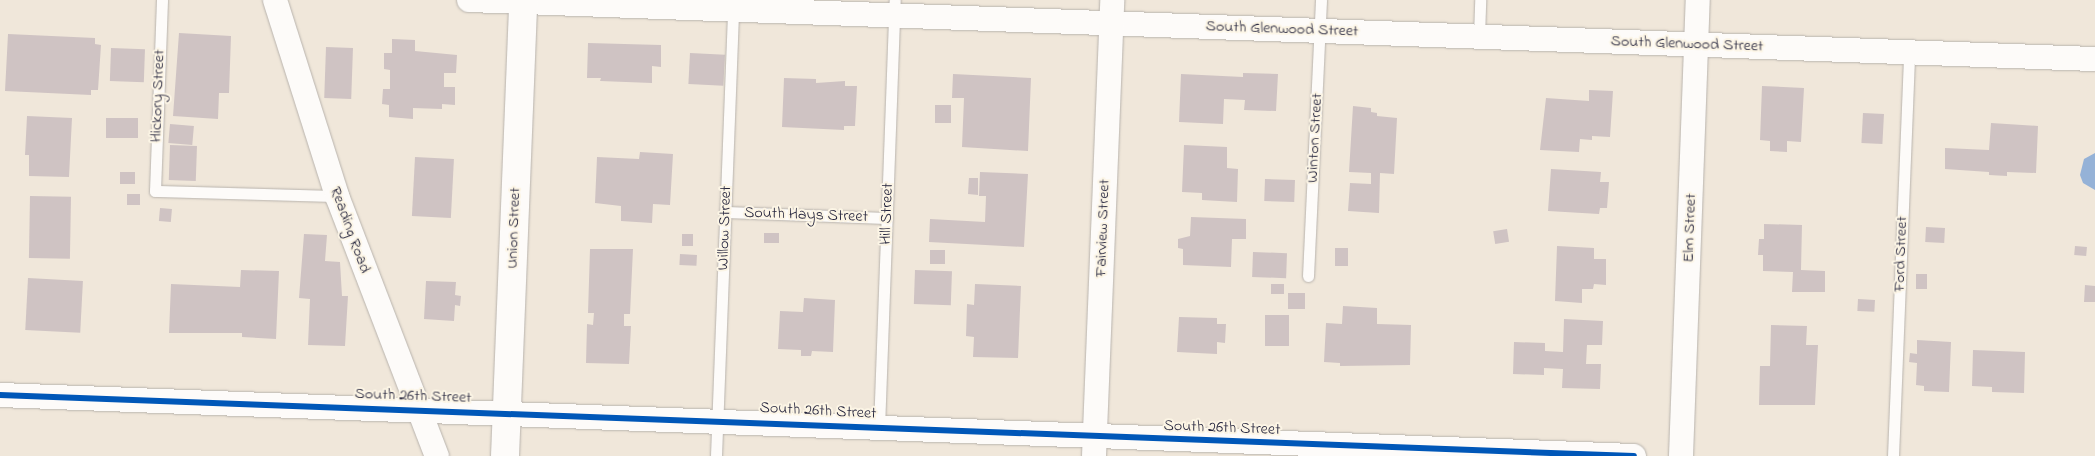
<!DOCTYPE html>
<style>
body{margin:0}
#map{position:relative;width:2095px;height:456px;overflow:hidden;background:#f0e7da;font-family:"Indie Flower",sans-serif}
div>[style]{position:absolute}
.water>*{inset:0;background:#95b2d7}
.building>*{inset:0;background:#cfc3c3;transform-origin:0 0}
.roads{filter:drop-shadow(0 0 1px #b8b3ad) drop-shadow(0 0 1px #b8b3ad)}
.service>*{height:11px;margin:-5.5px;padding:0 5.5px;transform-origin:5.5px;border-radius:5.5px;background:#fdfbf9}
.minor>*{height:24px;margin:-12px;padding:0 12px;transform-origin:12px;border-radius:12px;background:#fdfbf9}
.tertiary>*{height:28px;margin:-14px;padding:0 14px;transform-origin:14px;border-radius:14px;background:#fdfbf9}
.cycleway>*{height:6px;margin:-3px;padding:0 3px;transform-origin:3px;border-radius:3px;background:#0057b8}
span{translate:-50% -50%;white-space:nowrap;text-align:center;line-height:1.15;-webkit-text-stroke:4px #fcf5e5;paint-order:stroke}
.street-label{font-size:16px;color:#22223b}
</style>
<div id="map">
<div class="water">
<div style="clip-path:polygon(2095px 153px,2095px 190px,2083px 183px,2080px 175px,2084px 159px)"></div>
</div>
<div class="building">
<div style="clip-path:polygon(179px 33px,231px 36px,229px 93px,219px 93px,218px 119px,173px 116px)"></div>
<div style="clip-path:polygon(8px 34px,95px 38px,95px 44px,101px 45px,98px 90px,91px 90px,91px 95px,5px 91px)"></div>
<div style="clip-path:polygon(392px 39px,415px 40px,415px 51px,457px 55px,456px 73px,444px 73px,444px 87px,455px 87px,455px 105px,442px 104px,442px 109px,413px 108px,413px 119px,389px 117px,389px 105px,382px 104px,383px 89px,390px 89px,390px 70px,384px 69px,384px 53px,392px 53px)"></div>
<div style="clip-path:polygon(588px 43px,661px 45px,661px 67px,652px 66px,652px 83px,600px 81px,601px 78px,587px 78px)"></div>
<div style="left:326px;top:47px;width:27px;height:51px;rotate:2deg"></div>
<div style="left:111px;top:48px;width:34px;height:33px;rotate:2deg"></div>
<div style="left:690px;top:53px;width:35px;height:31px;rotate:3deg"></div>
<div style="clip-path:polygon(1243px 73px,1278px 74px,1276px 111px,1244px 110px,1245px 100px,1224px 99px,1223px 124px,1179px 122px,1181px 74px,1243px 77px)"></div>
<div style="clip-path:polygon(953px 74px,1031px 78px,1028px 151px,962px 147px,964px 98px,952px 98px)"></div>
<div style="clip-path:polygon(784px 78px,816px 79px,816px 83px,845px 81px,845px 86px,857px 86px,855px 126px,844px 126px,844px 130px,782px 127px)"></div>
<div style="clip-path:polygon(1762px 86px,1804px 88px,1801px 142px,1787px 141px,1787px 152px,1770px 151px,1770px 141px,1760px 140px)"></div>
<div style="clip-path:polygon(1589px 90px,1613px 91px,1610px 137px,1592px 136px,1592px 140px,1580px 139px,1579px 152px,1540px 150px,1546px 98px,1589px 101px)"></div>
<div style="left:935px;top:105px;width:16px;height:18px"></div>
<div style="clip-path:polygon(1353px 106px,1371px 108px,1371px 112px,1377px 113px,1377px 116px,1397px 118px,1394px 174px,1380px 173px,1379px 213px,1348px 211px,1350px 183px,1371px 184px,1371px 173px,1349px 172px)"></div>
<div style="left:1863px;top:113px;width:21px;height:30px;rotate:3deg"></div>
<div style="clip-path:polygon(27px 116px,72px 118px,69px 177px,29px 176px,29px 155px,25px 155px)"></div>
<div style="left:106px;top:118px;width:32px;height:20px"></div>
<div style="clip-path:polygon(1991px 123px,2038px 126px,2036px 173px,2007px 172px,2007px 176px,1989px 175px,1989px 172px,1945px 169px,1945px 148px,1989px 150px)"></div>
<div style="left:170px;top:124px;width:24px;height:19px;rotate:5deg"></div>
<div style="left:170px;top:145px;width:27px;height:35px;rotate:2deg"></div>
<div style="clip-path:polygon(1184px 145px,1227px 147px,1227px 168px,1238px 169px,1237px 202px,1202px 200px,1202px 193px,1182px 192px)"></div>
<div style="clip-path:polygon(640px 152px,673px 154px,670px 205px,653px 204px,652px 223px,621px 221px,621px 206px,595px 203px,597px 157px,639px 159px)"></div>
<div style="left:415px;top:157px;width:39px;height:59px;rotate:3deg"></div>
<div style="clip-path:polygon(1551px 169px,1601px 172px,1600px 182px,1609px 182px,1607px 208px,1600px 208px,1599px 214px,1548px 211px)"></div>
<div style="left:120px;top:172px;width:15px;height:12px"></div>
<div style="clip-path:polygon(980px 172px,1028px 174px,1024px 247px,929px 242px,930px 219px,985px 222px,986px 196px,979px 196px)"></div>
<div style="clip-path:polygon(969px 178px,978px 178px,978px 195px,968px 194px)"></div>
<div style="left:1265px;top:179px;width:30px;height:22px;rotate:2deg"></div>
<div style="left:127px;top:194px;width:13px;height:11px"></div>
<div style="left:30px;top:196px;width:41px;height:62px;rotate:1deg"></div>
<div style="left:160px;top:208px;width:12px;height:13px;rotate:5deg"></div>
<div style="clip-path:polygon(1191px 217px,1246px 219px,1246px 239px,1232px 239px,1231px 267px,1183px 265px,1183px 249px,1178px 248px,1178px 239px,1190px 236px)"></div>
<div style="clip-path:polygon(1764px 224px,1802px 225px,1801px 270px,1825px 271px,1825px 292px,1792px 292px,1793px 272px,1763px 271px,1763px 255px,1758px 255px,1759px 239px,1764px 239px)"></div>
<div style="left:1926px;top:227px;width:19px;height:15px;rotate:3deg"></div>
<div style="left:1507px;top:229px;width:13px;height:14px;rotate:81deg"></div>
<div style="left:764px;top:233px;width:15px;height:10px"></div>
<div style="clip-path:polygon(304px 234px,327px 235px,325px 261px,340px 262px,342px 296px,348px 296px,345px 346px,308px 345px,310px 299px,299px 298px)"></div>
<div style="left:682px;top:234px;width:11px;height:12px"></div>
<div style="clip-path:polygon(1557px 246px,1594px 248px,1594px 259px,1606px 259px,1606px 285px,1594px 284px,1593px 289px,1582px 289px,1582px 303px,1555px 301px)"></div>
<div style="left:2075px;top:246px;width:12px;height:9px;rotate:5deg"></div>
<div style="left:1348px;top:248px;width:18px;height:13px;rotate:90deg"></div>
<div style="clip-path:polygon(590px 249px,633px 249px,630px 314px,624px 314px,624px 326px,631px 326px,629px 364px,586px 363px,587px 324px,593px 325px,594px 313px,588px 313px)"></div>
<div style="left:930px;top:250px;width:15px;height:14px"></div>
<div style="left:1253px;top:252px;width:34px;height:25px;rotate:2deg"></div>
<div style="left:680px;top:254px;width:17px;height:11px;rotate:3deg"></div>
<div style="clip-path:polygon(241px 270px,279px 271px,276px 339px,242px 337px,242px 333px,169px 333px,171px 284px,240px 287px)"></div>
<div style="left:915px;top:270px;width:37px;height:34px;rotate:2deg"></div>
<div style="left:1916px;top:274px;width:11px;height:15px"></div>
<div style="left:28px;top:278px;width:55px;height:52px;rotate:3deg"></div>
<div style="clip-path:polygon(426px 281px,456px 282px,455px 295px,461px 296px,460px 306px,455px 305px,454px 321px,424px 319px)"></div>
<div style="clip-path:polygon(975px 284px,1021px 286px,1018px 358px,973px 357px,974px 337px,966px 336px,967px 304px,974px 305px)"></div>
<div style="left:1271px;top:284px;width:13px;height:10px"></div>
<div style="clip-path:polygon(2085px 285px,2095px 286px,2095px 302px,2084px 302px)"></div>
<div style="left:1288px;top:293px;width:17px;height:16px"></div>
<div style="clip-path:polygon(804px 298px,835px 300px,833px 352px,812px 351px,811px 356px,801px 356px,801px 350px,778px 349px,780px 311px,803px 312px)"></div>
<div style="left:1858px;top:299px;width:17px;height:12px;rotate:3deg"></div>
<div style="clip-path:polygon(1343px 306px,1377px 308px,1377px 324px,1411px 325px,1410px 365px,1340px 366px,1340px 363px,1324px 362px,1326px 323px,1342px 324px)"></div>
<div style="left:1265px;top:315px;width:24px;height:31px"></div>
<div style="clip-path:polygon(1179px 317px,1217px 318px,1217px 324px,1226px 324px,1225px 343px,1217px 342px,1217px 354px,1177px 352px)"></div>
<div style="clip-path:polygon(1564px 319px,1603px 321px,1602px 345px,1587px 345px,1586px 364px,1601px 364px,1600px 389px,1562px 388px,1563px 369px,1544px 368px,1544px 375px,1513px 374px,1514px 342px,1545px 343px,1545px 351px,1563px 352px)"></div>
<div style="clip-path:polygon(1771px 325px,1807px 326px,1806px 345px,1818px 345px,1815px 405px,1759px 405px,1760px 366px,1770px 366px)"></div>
<div style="clip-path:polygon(1917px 340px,1951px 342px,1949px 392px,1924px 391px,1924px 386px,1916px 385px,1917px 363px,1909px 362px,1910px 353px,1917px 354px)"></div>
<div style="clip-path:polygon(1973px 350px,2025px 352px,2024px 393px,1992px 392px,1992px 387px,1972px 386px)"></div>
</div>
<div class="roads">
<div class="service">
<div style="left:162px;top:0;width:191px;rotate:92.1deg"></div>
<div style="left:155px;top:191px;width:182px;rotate:1.6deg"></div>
<div style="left:1479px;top:36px;width:36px;rotate:-88deg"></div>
<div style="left:725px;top:212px;width:162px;rotate:2.1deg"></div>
<div style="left:1308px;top:276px;width:276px;rotate:-87.3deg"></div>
<div style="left:879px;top:428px;width:428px;rotate:-87.9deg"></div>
<div style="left:716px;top:456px;width:449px;rotate:-87.8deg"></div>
<div style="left:1893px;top:456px;width:404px;rotate:-87.7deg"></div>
</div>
<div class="minor">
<div style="left:275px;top:0;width:206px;rotate:72.4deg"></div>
<div style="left:337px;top:196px;width:279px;rotate:69deg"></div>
<div style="left:469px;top:0;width:1627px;rotate:2.08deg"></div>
<div style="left:0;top:395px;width:1635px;rotate:2.14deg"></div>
<div style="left:1094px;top:456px;width:456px;rotate:-87.7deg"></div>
<div style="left:1681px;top:456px;width:456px;rotate:-87.9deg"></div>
</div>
<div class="tertiary">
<div style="left:505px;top:456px;width:456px;rotate:-87.7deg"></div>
</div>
</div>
<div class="cycleway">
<div style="left:0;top:395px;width:1635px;rotate:2.14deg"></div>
</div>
<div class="street-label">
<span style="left:1282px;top:29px;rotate:2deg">South Glenwood Street</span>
<span style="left:1687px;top:44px;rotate:2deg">South Glenwood Street</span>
<span style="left:158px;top:96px;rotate:-88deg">Hickory Street</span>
<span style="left:1315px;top:138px;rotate:-87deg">Winton Street</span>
<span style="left:887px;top:214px;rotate:-88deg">Hill Street</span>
<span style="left:806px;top:215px;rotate:2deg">South Hays Street</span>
<span style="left:514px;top:228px;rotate:-88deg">Union Street</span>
<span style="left:725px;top:228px;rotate:-88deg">Willow Street</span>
<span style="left:1103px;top:228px;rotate:-88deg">Fairview Street</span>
<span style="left:1690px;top:228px;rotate:-88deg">Elm Street</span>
<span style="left:350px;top:230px;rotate:70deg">Reading Road</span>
<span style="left:1901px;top:254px;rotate:-88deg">Ford Street</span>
<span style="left:413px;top:396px;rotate:2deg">South 26th Street</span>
<span style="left:818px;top:411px;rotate:3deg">South 26th Street</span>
<span style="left:1222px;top:428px;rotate:2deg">South 26th Street</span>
</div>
</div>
